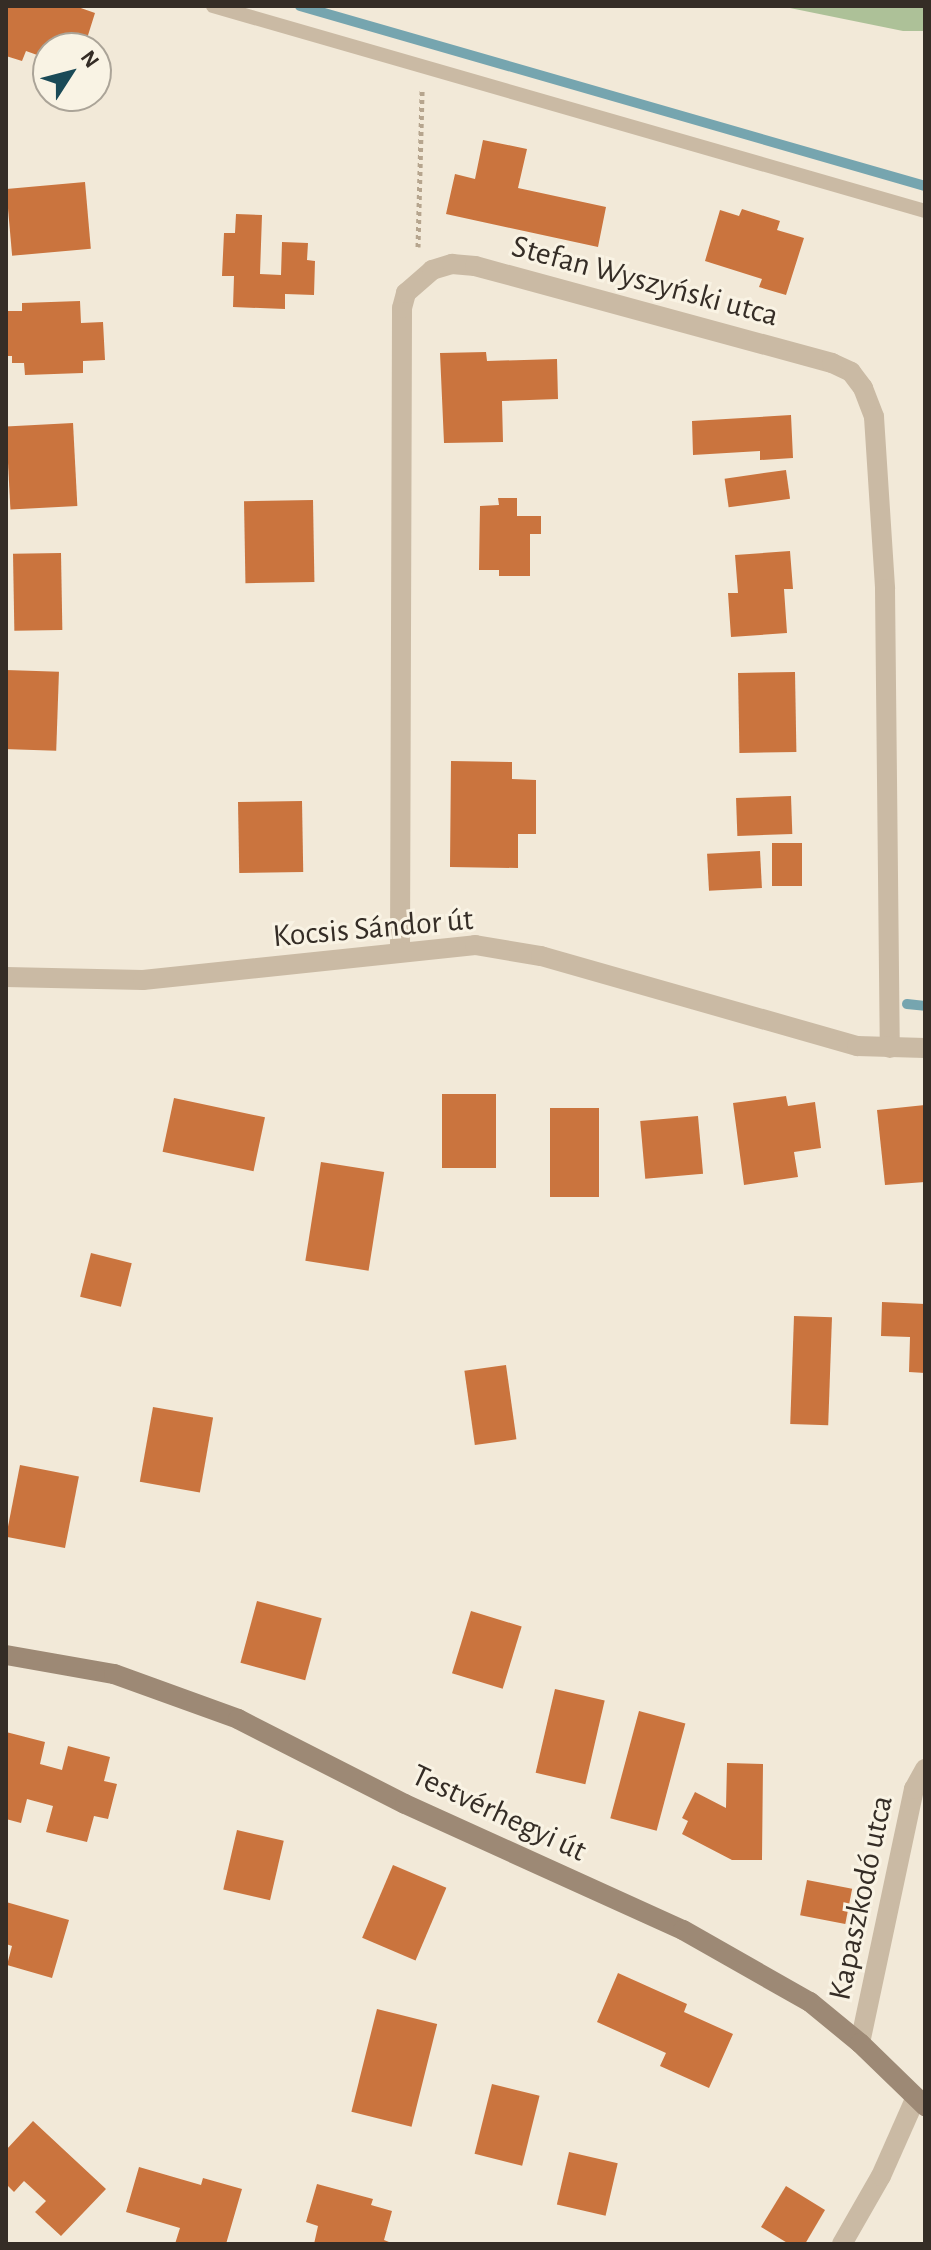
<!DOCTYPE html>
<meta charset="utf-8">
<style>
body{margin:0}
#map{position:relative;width:931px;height:2250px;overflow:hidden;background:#f2e9d8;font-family:"Alegreya Sans",sans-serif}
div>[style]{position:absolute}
.green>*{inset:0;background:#adc198}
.stream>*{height:10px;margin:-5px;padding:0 5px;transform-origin:5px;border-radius:5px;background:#76a5af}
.building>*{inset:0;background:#ca743e;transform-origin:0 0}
.path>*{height:5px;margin-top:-2.5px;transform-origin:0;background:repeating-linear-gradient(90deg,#b6a58e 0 4px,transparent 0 8px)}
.lane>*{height:14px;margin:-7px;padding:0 7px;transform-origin:7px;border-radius:7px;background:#cabaa4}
.street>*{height:20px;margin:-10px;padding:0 10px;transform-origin:10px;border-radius:10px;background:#cabaa4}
.secondary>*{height:20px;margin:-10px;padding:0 10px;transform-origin:10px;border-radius:10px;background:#9d8975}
span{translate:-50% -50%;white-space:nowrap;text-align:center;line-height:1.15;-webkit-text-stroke:6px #f9f3e4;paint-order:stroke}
.street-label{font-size:32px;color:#352d26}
.frame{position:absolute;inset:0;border:8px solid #352d26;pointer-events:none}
.north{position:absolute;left:32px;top:32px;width:80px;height:80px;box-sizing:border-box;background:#f9f3e4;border:2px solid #aba498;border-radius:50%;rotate:54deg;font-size:22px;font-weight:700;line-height:32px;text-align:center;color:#352d26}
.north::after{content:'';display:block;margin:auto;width:28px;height:36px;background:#1a4a57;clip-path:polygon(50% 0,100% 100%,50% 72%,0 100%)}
</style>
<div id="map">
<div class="green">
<div style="clip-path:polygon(780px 6px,925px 6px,925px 31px,903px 31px)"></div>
</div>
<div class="stream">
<div style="left:300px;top:6px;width:650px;rotate:16.07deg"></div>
<div style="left:907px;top:1004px;width:18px;rotate:6deg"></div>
</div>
<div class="building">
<div style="clip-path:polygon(6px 6px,75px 6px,95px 13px,84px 48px,48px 48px,48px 78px,35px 74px,40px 56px,26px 51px,22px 61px,6px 56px)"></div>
<div style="clip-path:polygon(483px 140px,527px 149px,518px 188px,606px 207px,598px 247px,446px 214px,455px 174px,475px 179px)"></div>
<div style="left:85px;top:182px;width:67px;height:79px;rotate:85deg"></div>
<div style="clip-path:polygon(742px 209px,780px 221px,777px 230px,804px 238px,786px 295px,759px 287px,762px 279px,705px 261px,720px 210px,739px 216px)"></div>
<div style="clip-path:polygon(236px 214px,262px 215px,260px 274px,281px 275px,282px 242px,308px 243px,307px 260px,315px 261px,314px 295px,285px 294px,285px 309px,233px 307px,234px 276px,222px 276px,224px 233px,235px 233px)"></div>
<div style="clip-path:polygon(80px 301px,81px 323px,103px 322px,105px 360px,83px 361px,83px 373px,25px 375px,24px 363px,12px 363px,12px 356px,6px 356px,6px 311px,22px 311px,22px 303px)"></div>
<div style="clip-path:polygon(486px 352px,487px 361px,557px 359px,558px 399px,502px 401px,503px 442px,444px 443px,440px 353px)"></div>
<div style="clip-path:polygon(791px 415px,793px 458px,760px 460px,760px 451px,693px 455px,692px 421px)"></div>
<div style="left:73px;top:423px;width:83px;height:67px;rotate:87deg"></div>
<div style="left:786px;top:470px;width:29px;height:62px;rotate:82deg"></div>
<div style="clip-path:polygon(498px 498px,517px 498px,517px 516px,541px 516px,541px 534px,530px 534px,530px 576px,499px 576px,499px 570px,479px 570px,480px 506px,499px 505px)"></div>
<div style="left:313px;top:500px;width:82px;height:69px;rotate:89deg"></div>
<div style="clip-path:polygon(790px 551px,793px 589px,784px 589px,787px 633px,731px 637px,728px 593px,738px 593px,735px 555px)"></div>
<div style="left:61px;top:553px;width:77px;height:48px;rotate:89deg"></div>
<div style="left:6px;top:670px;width:53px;height:79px;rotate:2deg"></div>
<div style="left:795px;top:672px;width:80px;height:57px;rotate:89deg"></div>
<div style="clip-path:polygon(451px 761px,512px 762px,512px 779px,536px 780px,536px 834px,518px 834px,518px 868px,450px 867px)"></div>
<div style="left:791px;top:796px;width:38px;height:55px;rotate:88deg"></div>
<div style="left:302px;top:801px;width:71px;height:64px;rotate:89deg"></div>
<div style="left:772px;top:843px;width:30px;height:43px"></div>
<div style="left:760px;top:851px;width:37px;height:53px;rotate:87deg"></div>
<div style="left:442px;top:1094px;width:54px;height:74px"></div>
<div style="clip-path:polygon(786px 1096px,788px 1106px,815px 1102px,821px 1148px,794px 1152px,798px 1177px,744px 1185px,733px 1103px)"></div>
<div style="left:174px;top:1098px;width:93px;height:55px;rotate:12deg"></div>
<div style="clip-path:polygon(925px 1105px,925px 1182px,885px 1185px,877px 1110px)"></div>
<div style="left:550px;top:1108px;width:49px;height:89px"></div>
<div style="left:698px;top:1116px;width:58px;height:58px;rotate:85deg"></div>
<div style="left:321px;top:1162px;width:64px;height:100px;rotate:9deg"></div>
<div style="left:91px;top:1253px;width:42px;height:45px;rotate:14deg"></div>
<div style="clip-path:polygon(882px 1302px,925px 1304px,925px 1373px,909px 1372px,910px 1337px,881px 1336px)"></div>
<div style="left:794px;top:1316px;width:38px;height:108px;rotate:2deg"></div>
<div style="left:506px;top:1365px;width:75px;height:42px;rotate:82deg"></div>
<div style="left:153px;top:1407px;width:61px;height:76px;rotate:10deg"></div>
<div style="left:20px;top:1465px;width:60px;height:73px;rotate:11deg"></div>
<div style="left:257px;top:1601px;width:67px;height:64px;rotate:15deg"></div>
<div style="left:471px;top:1611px;width:53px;height:65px;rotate:17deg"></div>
<div style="left:555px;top:1689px;width:51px;height:86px;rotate:13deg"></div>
<div style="left:639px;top:1711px;width:48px;height:111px;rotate:15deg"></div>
<div style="clip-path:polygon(6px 1732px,45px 1742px,40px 1764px,62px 1770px,68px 1746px,110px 1757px,104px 1781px,117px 1784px,108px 1819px,94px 1816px,87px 1842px,46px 1832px,53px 1806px,27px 1799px,21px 1823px,6px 1819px)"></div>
<div style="clip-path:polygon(727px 1763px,763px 1764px,762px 1860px,732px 1860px,682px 1834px,688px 1821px,682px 1818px,695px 1792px,726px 1808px)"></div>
<div style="left:237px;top:1830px;width:48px;height:61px;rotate:13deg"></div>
<div style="left:393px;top:1865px;width:58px;height:79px;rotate:23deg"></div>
<div style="left:807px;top:1880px;width:46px;height:36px;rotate:11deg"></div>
<div style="clip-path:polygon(6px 1902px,69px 1920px,52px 1978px,7px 1965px,12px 1946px,6px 1944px)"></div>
<div style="clip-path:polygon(618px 1973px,687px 2004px,684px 2012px,733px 2034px,709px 2088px,660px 2066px,666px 2053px,597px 2022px)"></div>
<div style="left:377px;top:2009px;width:62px;height:106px;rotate:14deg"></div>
<div style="left:492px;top:2084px;width:49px;height:72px;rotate:14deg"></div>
<div style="clip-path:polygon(33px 2121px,106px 2189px,61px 2236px,35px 2212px,46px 2201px,24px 2181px,14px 2192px,6px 2184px,6px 2150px)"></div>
<div style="left:569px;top:2152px;width:50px;height:54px;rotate:13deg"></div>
<div style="clip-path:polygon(139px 2167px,201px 2185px,203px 2178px,242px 2189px,226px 2244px,175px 2244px,180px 2228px,126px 2212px)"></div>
<div style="clip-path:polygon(317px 2184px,373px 2199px,371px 2205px,392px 2211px,384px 2240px,394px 2244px,314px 2244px,318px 2226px,306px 2222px)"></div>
<div style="clip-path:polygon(786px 2186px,825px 2210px,805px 2244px,789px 2244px,761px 2227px)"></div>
</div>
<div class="path">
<div style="left:418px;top:247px;width:158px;rotate:-88.5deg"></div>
</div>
<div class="lane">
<div style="left:213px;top:6px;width:741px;rotate:16.06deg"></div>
</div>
<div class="street">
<div style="left:400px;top:951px;width:643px;rotate:-89.82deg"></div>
<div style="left:402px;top:308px;width:16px;rotate:-75deg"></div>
<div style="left:406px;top:293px;width:35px;rotate:-41deg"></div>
<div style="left:432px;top:270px;width:21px;rotate:-17deg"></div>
<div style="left:452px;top:264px;width:23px;rotate:5deg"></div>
<div style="left:475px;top:266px;width:370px;rotate:15.2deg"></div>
<div style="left:832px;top:363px;width:21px;rotate:25deg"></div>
<div style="left:851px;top:372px;width:20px;rotate:53deg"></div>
<div style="left:863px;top:388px;width:31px;rotate:69deg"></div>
<div style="left:874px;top:417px;width:172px;rotate:86.3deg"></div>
<div style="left:885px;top:589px;width:459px;rotate:89.4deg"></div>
<div style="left:6px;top:977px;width:137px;rotate:1.3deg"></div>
<div style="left:143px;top:980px;width:334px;rotate:-6deg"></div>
<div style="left:475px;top:945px;width:67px;rotate:9.5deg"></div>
<div style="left:541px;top:956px;width:329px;rotate:15.9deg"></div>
<div style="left:857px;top:1046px;width:68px;rotate:1.7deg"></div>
<div style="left:860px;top:2043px;width:260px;rotate:-78deg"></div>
<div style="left:914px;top:1789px;width:23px;rotate:-61deg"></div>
<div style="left:842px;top:2244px;width:78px;rotate:-60.2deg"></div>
<div style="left:881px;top:2176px;width:86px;rotate:-66.1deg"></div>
</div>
<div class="secondary">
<div style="left:6px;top:1655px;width:110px;rotate:10deg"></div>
<div style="left:114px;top:1674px;width:132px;rotate:19.9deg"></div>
<div style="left:238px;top:1719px;width:187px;rotate:27deg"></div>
<div style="left:405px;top:1804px;width:305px;rotate:24.4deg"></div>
<div style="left:683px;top:1930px;width:146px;rotate:29.6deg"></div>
<div style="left:810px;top:2002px;width:65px;rotate:39.4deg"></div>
<div style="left:860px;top:2043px;width:91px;rotate:44.1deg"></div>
</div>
<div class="street-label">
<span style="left:645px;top:281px;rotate:15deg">Stefan Wyszyński utca</span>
<span style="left:373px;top:928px;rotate:-5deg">Kocsis Sándor út</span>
<span style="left:499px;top:1813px;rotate:25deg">Testvérhegyi út</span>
<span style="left:861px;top:1898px;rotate:-78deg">Kapaszkodó utca</span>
</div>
<div class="frame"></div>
<div class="north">N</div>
</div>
